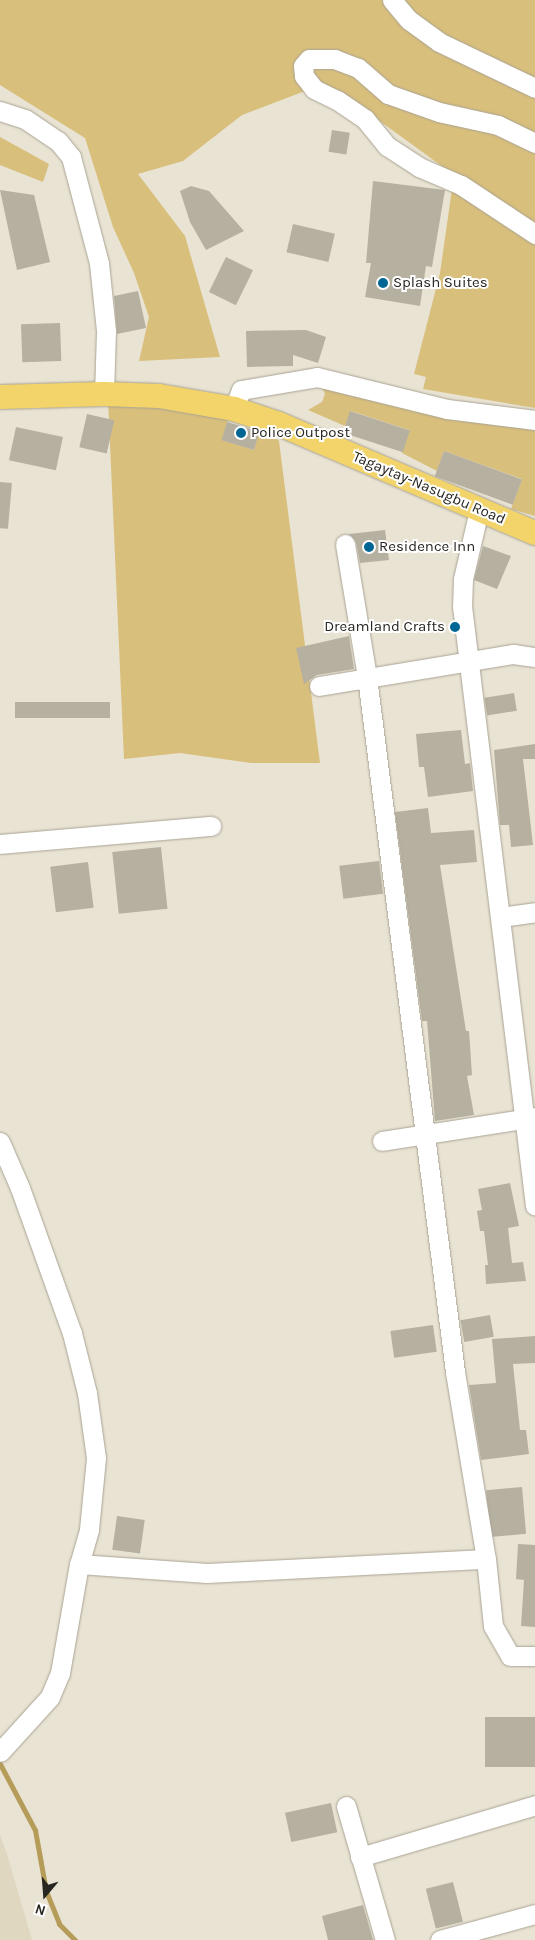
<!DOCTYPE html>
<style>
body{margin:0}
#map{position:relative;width:535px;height:1940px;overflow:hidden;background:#e9e3d3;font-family:Karla,sans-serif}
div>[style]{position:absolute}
.built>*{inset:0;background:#e0d7c0}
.green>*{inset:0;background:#d9bf7c}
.stream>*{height:5px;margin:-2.5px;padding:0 2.5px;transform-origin:2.5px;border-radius:2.5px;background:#b69c59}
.building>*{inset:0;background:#b6b0a0;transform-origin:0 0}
.roads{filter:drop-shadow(0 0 1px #a9a394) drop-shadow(0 0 1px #a9a394)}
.minor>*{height:19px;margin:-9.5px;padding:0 9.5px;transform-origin:9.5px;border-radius:9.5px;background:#fff}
.major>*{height:24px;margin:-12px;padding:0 12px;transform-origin:12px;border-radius:12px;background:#f2d46b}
.dots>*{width:14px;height:14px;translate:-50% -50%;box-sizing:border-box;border:2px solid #fff;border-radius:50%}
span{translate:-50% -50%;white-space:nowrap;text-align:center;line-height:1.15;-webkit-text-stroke:4px #fff;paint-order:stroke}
.poi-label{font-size:15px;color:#282620}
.left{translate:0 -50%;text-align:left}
.right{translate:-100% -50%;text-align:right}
.street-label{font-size:15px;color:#282620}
.north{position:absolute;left:20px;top:1870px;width:50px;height:50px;-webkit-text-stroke:4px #fff;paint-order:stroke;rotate:198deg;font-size:14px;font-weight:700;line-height:20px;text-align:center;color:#282620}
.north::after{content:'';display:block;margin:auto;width:18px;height:22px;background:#282620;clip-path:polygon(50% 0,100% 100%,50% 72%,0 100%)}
</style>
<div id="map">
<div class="built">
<div style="clip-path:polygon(0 1835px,7px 1854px,32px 1940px,0 1940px)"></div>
</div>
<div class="green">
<div style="clip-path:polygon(0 0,535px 0,535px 408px,423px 389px,426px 377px,414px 374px,440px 273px,454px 175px,359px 106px,305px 91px,242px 115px,183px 161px,138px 174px,185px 236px,220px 357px,139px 361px,149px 317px,134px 273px,113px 227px,85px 138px,0 85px)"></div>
<div style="clip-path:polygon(0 137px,49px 164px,43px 182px,0 165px)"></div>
<div style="clip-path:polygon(319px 381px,535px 426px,535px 516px,511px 509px,522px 479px,444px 451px,437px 471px,402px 453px,409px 430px,351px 411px,345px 426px,308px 410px,322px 402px,325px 394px)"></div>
<div style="clip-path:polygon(108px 399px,229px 416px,222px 440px,254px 450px,261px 425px,279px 441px,320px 763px,251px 763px,180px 753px,124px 759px)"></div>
</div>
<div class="stream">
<div style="left:0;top:1764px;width:75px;rotate:62.1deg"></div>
<div style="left:35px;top:1830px;width:62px;rotate:79.8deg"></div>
<div style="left:46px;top:1891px;width:35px;rotate:68deg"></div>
<div style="left:59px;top:1924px;width:23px;rotate:45deg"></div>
</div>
<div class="building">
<div style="left:332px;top:130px;width:18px;height:22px;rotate:9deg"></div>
<div style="clip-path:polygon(373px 181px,445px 190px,432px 267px,426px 266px,420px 306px,365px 297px,371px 263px,366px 263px)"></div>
<div style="clip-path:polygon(191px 186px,209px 191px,244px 231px,206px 250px,190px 222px,180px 191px)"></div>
<div style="clip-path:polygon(0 190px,34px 195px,50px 262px,17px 270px)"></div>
<div style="left:293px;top:224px;width:43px;height:29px;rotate:13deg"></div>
<div style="left:226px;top:257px;width:30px;height:39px;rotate:26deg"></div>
<div style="clip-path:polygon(138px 291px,146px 328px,117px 334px,114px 296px)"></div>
<div style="left:60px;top:323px;width:38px;height:39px;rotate:88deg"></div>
<div style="clip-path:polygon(306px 330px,326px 337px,318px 363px,293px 355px,293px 366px,247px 367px,246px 331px)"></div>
<div style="left:350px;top:411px;width:63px;height:23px;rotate:18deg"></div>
<div style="left:87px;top:414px;width:28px;height:34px;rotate:13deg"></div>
<div style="left:227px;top:422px;width:34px;height:19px;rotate:17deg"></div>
<div style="left:16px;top:427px;width:48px;height:34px;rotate:12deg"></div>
<div style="left:444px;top:451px;width:83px;height:27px;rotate:20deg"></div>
<div style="left:0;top:482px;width:12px;height:46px;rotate:5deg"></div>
<div style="clip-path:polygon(385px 530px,389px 560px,360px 563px,356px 542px,349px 534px)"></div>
<div style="clip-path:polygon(483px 546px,511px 556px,497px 589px,474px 580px)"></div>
<div style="clip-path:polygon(349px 636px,354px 669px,317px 675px,304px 684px,296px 648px)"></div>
<div style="left:514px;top:693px;width:18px;height:30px;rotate:81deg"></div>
<div style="left:110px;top:702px;width:16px;height:95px;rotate:90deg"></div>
<div style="clip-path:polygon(461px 730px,465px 764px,470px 763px,473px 791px,428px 797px,424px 767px,419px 767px,416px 734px)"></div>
<div style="clip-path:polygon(535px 744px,535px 759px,523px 759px,533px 845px,511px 847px,509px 825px,500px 825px,494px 750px)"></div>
<div style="clip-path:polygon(428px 808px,431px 833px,474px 830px,477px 862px,440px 865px,466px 1031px,469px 1031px,472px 1075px,467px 1076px,474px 1115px,435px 1121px,427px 1021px,422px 1021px,395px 812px)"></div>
<div style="left:161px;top:847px;width:62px;height:49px;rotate:84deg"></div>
<div style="left:379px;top:861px;width:33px;height:40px;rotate:83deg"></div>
<div style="left:88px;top:862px;width:46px;height:38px;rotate:83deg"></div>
<div style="clip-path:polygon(510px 1183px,519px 1226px,508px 1228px,512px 1263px,523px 1262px,526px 1281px,486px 1284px,485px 1265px,488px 1265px,484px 1231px,480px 1231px,477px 1211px,482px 1210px,478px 1189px)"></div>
<div style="left:490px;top:1315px;width:22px;height:30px;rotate:80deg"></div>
<div style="left:433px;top:1325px;width:27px;height:43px;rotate:82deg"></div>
<div style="clip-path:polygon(535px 1336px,535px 1363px,513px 1364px,520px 1430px,526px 1430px,529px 1454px,481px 1460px,469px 1385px,496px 1383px,492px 1339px)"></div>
<div style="left:522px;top:1487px;width:47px;height:36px;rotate:85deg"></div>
<div style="left:117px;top:1516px;width:28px;height:34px;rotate:8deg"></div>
<div style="clip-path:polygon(518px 1544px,535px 1545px,535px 1627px,521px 1626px,524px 1580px,516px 1579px)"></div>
<div style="left:535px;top:1717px;width:50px;height:50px;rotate:90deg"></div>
<div style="left:331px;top:1803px;width:30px;height:47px;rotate:78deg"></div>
<div style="left:453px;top:1882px;width:41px;height:28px;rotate:76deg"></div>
<div style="clip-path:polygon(363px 1905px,373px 1940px,328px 1940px,322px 1916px)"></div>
</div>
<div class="roads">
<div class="minor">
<div style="left:392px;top:0;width:26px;rotate:50deg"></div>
<div style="left:409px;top:20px;width:37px;rotate:36deg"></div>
<div style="left:439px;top:42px;width:106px;rotate:25.6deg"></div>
<div style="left:0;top:111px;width:26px;rotate:18deg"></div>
<div style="left:25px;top:119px;width:40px;rotate:34deg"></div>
<div style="left:58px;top:141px;width:21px;rotate:51deg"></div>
<div style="left:71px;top:157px;width:110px;rotate:75.2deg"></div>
<div style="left:99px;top:263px;width:68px;rotate:84.1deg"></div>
<div style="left:106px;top:331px;width:63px;rotate:91.8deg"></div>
<div style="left:535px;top:143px;width:41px;rotate:-154.1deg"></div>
<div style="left:498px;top:125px;width:60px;rotate:-167.6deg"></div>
<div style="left:439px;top:112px;width:54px;rotate:-160.6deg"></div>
<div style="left:388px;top:94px;width:40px;rotate:-139deg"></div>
<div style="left:358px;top:68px;width:25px;rotate:-159deg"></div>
<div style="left:335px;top:59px;width:26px;rotate:180deg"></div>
<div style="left:309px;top:59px;width:9px;rotate:131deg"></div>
<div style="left:303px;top:66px;width:10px;rotate:84deg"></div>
<div style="left:304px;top:76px;width:16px;rotate:52deg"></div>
<div style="left:314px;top:89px;width:25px;rotate:26deg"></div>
<div style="left:337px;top:100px;width:34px;rotate:34deg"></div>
<div style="left:365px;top:119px;width:35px;rotate:51deg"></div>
<div style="left:387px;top:146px;width:38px;rotate:33deg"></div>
<div style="left:419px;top:167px;width:46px;rotate:23.2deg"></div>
<div style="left:461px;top:185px;width:89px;rotate:33.5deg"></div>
<div style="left:234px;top:409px;width:20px;rotate:-70deg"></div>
<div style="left:241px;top:390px;width:77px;rotate:-9.7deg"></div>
<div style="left:317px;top:377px;width:134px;rotate:13.8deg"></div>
<div style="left:447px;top:409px;width:89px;rotate:7.1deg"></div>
<div style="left:479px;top:510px;width:71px;rotate:103.1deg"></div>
<div style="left:463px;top:579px;width:27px;rotate:92deg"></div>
<div style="left:462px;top:606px;width:604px;rotate:83.06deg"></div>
<div style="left:345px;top:544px;width:135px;rotate:80.6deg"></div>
<div style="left:367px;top:677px;width:701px;rotate:82.78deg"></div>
<div style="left:455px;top:1372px;width:190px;rotate:80.6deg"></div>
<div style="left:486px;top:1559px;width:67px;rotate:84deg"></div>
<div style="left:493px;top:1626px;width:34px;rotate:60deg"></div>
<div style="left:510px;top:1656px;width:25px"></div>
<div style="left:319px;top:686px;width:197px;rotate:-9.4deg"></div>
<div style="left:513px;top:654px;width:22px;rotate:8deg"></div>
<div style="left:0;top:844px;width:212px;rotate:-4.9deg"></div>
<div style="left:501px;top:917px;width:34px;rotate:-8deg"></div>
<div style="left:382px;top:1141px;width:155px;rotate:-8.9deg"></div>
<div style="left:0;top:1142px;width:50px;rotate:66.5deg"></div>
<div style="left:20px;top:1188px;width:154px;rotate:70.3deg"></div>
<div style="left:72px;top:1333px;width:62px;rotate:76deg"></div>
<div style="left:87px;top:1393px;width:66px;rotate:82.1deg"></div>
<div style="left:96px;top:1458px;width:72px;rotate:95.6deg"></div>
<div style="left:89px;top:1530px;width:35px;rotate:106deg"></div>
<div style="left:79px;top:1564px;width:111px;rotate:99.9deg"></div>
<div style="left:60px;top:1673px;width:26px;rotate:113deg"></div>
<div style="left:50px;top:1697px;width:74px;rotate:132.3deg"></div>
<div style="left:79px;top:1564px;width:128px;rotate:4deg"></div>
<div style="left:207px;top:1573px;width:279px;rotate:-2.9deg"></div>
<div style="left:346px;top:1806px;width:140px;rotate:73.8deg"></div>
<div style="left:360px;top:1857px;width:183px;rotate:-16.5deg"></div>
<div style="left:440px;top:1940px;width:98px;rotate:-15.3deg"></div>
</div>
<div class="major">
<div style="left:0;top:397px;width:104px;rotate:-1.7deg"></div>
<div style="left:104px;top:394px;width:55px;rotate:2.1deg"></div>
<div style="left:159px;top:396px;width:76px;rotate:9.8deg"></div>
<div style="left:234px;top:409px;width:47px;rotate:18.4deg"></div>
<div style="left:279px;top:424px;width:278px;rotate:23.1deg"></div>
</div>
</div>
<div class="dots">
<div style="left:383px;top:283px;background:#016694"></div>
<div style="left:241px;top:433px;background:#016694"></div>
<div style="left:369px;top:547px;background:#016694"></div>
<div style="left:455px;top:627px;background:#016694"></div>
</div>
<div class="poi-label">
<span class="left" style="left:393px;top:283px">Splash Suites</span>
<span class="left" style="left:251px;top:433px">Police Outpost</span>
<span class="left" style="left:379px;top:547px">Residence Inn</span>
<span class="right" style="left:445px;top:627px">Dreamland Crafts</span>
</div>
<div class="street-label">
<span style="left:429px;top:488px;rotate:23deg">Tagaytay-Nasugbu Road</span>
</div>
<div class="north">N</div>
</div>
